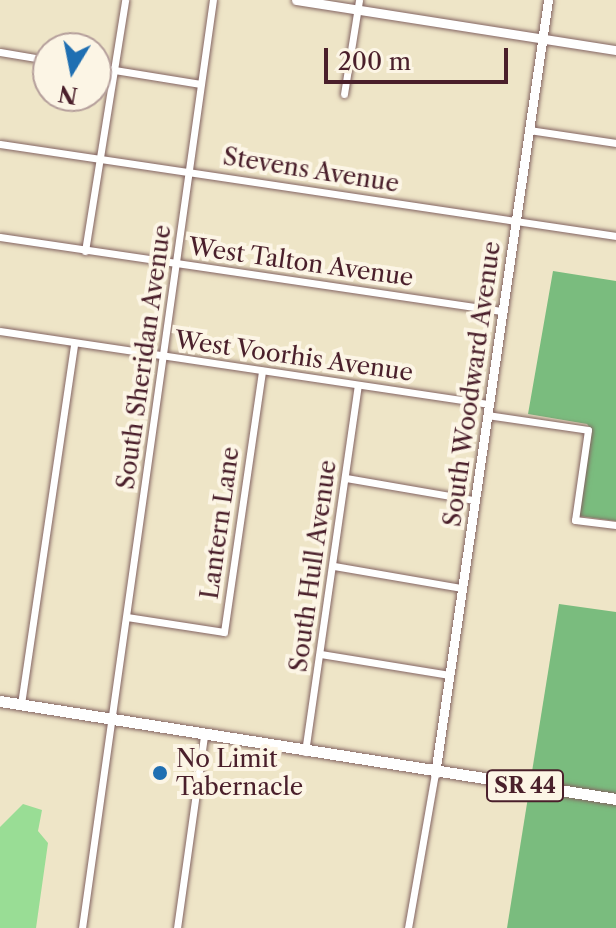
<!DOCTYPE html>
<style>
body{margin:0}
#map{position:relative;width:616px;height:928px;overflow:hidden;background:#eee5c7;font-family:"Libre Caslon Text",serif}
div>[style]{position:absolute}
.green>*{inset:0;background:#99dd95}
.forest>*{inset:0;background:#7abc7e}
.roads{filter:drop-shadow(0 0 2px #836462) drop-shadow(0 0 2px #836462)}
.minor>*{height:7px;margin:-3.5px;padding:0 3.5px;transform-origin:3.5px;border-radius:3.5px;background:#fff}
.tertiary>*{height:9px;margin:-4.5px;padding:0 4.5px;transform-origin:4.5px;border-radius:4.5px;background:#fff}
.primary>*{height:11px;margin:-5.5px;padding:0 5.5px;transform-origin:5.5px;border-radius:5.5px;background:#fff}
.dots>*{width:22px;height:22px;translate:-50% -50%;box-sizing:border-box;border:4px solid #fcf5e5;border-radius:50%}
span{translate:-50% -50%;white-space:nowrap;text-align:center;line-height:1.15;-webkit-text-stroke:8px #fcf5e5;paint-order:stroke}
.shield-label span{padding:2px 6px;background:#fcf5e5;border:2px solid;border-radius:6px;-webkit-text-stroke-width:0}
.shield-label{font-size:22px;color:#4a1f2b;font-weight:700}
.street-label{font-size:24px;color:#4a1f2b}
.poi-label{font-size:24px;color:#4a1f2b}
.left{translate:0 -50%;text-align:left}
.north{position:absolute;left:32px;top:32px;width:80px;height:80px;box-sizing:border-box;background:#fcf5e5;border:2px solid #b59f9b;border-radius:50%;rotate:190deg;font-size:22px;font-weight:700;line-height:32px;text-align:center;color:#4a1f2b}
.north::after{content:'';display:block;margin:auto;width:28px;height:36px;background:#1f6fb2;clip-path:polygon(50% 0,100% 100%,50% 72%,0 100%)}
.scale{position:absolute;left:324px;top:48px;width:184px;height:36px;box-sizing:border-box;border:4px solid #4a1f2b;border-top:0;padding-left:10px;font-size:24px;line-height:28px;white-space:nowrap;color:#4a1f2b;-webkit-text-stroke:6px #fcf5e5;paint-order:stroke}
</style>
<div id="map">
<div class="green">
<div style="clip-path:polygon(23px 804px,42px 810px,38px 831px,48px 843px,36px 928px,0 928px,0 827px)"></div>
</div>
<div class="forest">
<div style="clip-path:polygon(553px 271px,616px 281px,616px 521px,579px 516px,592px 430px,587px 424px,528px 414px)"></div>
<div style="clip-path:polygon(559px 604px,616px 612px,616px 796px,530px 784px)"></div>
<div style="clip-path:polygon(529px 791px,616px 803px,616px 928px,507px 928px)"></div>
</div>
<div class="roads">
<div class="minor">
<div style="left:0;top:52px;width:49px;rotate:9.5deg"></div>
<div style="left:96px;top:67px;width:106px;rotate:9.2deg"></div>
<div style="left:344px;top:94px;width:95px;rotate:-80.9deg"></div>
<div style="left:529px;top:130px;width:88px;rotate:8.5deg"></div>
<div style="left:0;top:144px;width:623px;rotate:8.49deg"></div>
<div style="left:0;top:237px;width:507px;rotate:8.39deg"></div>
<div style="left:85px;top:251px;width:254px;rotate:-80.9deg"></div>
<div style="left:0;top:331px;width:493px;rotate:8.5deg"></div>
<div style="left:487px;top:415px;width:102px;rotate:8.4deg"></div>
<div style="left:588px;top:430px;width:91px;rotate:98.2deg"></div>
<div style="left:575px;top:520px;width:41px;rotate:7deg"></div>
<div style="left:346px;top:478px;width:130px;rotate:9.8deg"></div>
<div style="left:334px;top:566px;width:130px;rotate:9.8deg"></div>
<div style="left:127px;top:617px;width:98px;rotate:8.8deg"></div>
<div style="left:224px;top:632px;width:264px;rotate:-81.7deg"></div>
<div style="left:321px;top:654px;width:130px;rotate:9.3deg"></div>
<div style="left:21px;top:704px;width:365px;rotate:-81.6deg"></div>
<div style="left:305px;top:752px;width:370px;rotate:-81.8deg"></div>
<div style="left:82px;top:928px;width:937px;rotate:-81.97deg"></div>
<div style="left:177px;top:928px;width:195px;rotate:-82deg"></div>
<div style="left:408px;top:928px;width:156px;rotate:-80.1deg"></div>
</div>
<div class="tertiary">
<div style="left:296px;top:0;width:324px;rotate:8.9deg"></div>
<div style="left:435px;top:774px;width:782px;rotate:-81.69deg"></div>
</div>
<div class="primary">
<div style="left:0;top:701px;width:624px;rotate:9.04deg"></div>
</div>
</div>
<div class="dots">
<div style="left:160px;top:773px;background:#1f6fb2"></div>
</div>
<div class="shield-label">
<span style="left:525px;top:786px">SR 44</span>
</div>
<div class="street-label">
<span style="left:311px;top:170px;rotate:9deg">Stevens Avenue</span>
<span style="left:301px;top:262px;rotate:8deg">West Talton Avenue</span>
<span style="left:294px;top:356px;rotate:8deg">West Voorhis Avenue</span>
<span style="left:144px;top:357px;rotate:-82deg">South Sheridan Avenue</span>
<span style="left:472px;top:384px;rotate:-82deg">South Woodward Avenue</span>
<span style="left:220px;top:523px;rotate:-82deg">Lantern Lane</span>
<span style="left:313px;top:566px;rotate:-82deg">South Hull Avenue</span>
</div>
<div class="poi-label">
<span class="left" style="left:176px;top:773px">No Limit<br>Tabernacle</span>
</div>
<div class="north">N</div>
<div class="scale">200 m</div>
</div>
